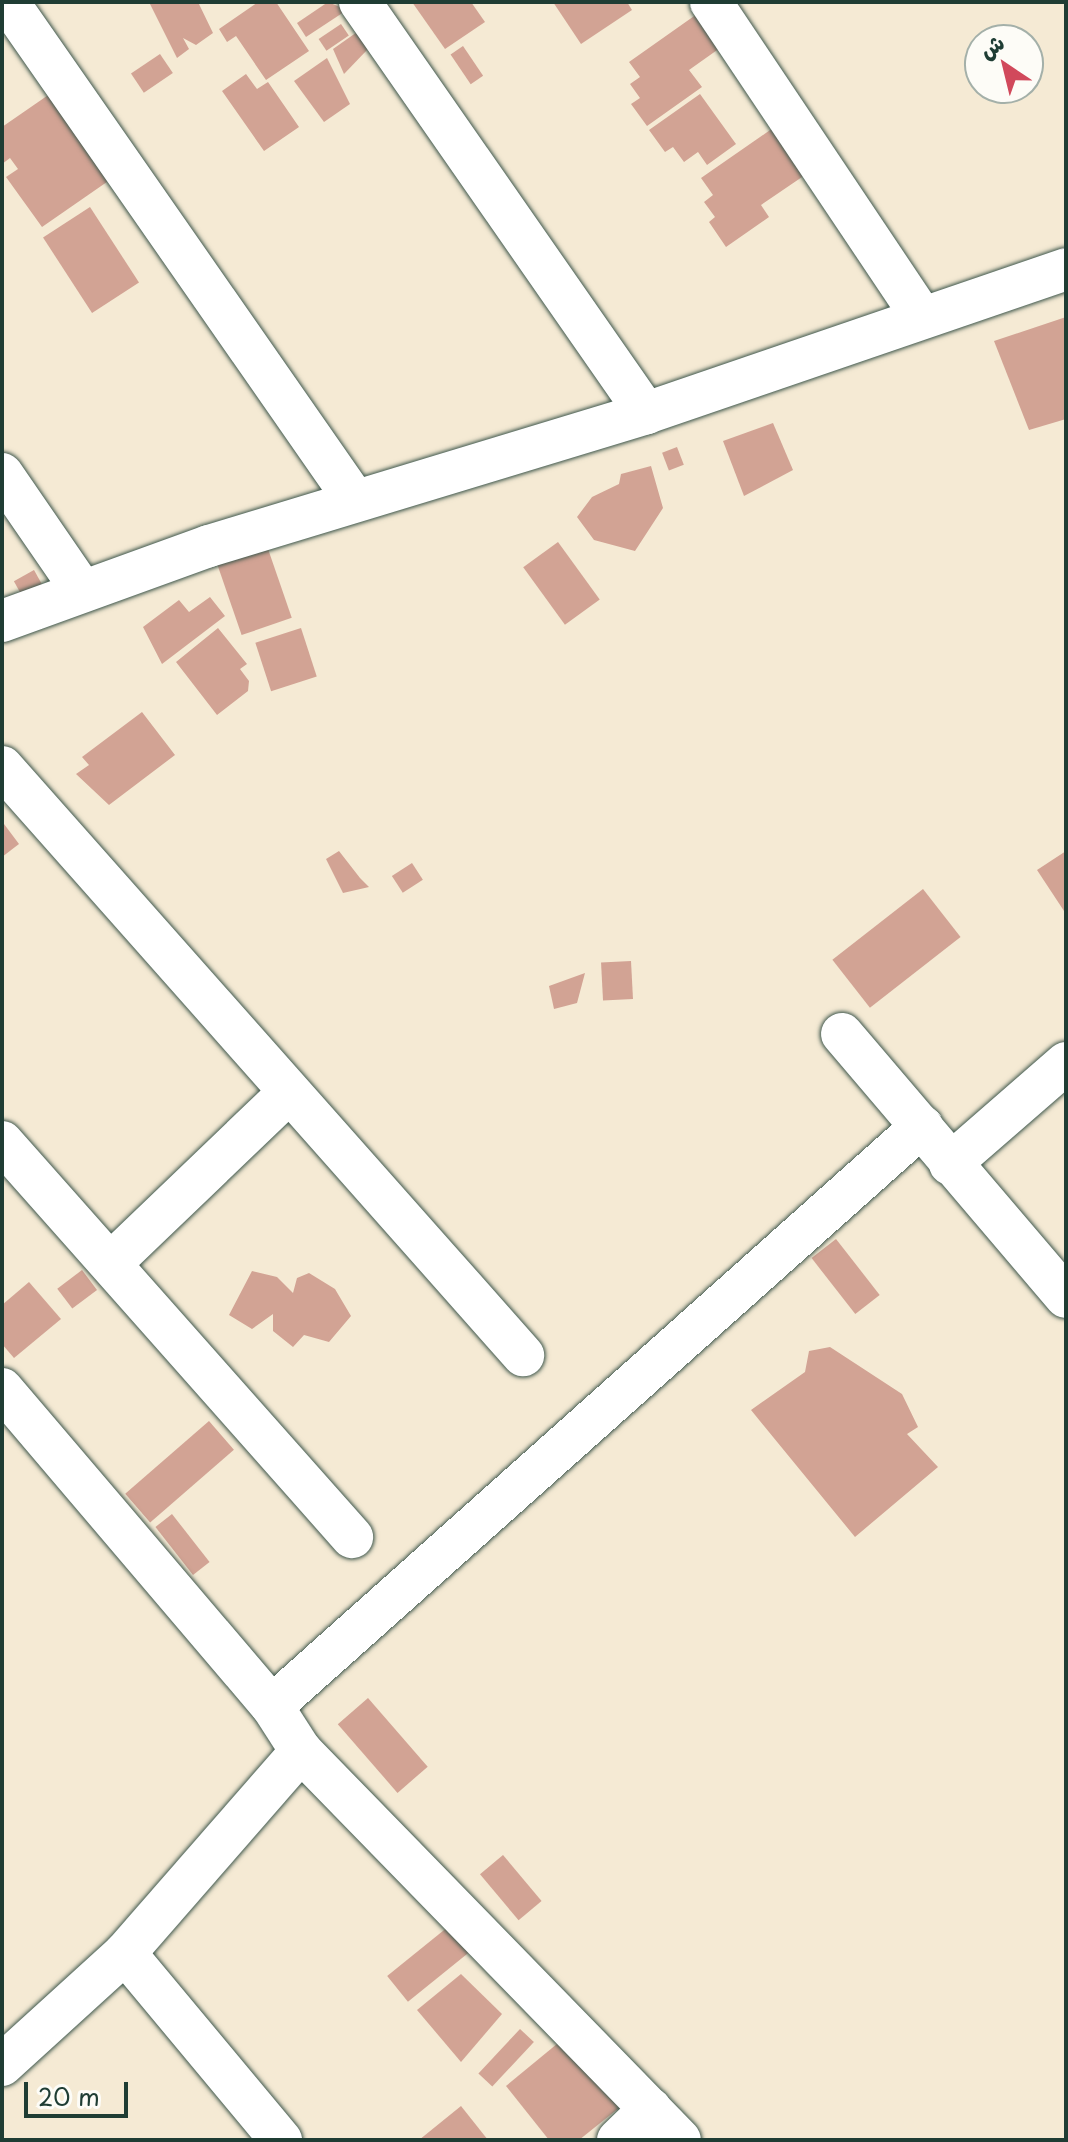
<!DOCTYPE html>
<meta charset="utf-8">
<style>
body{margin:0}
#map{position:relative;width:1068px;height:2142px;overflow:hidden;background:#f5ead4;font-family:"Playpen Sans","Playpen Sans Arabic",sans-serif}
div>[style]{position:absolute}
.building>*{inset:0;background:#d2a394;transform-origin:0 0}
.roads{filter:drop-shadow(0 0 2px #3f574c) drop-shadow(0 0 2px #3f574c)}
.minor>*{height:42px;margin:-21px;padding:0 21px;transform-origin:21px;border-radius:21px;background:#fff}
span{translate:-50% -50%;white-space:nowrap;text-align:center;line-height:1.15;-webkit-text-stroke:6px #fdfcf7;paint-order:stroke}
.frame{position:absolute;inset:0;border:4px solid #1f3d34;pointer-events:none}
.north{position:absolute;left:964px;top:24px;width:80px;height:80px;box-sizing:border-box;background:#fdfcf7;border:2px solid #a4b0a9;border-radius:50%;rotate:325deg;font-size:22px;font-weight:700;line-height:32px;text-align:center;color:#1f3d34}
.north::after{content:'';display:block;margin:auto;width:28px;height:36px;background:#d1495b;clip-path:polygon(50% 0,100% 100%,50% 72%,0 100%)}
.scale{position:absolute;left:24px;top:2082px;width:104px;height:36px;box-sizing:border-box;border:4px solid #1f3d34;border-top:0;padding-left:10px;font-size:24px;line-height:28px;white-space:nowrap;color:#1f3d34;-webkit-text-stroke:6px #fdfcf7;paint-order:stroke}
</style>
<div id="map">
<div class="building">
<div style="clip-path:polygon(149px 2px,198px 2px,213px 33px,196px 45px,183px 38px,189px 49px,177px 58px)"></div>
<div style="clip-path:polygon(258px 2px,276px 2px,309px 51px,266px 80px,236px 36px,227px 42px,219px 29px)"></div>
<div style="clip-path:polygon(328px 2px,347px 10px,306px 37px,297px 23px)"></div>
<div style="clip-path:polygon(412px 2px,471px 2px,485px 22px,445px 49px)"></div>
<div style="clip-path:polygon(553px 2px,627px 2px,632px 10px,581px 44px)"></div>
<div style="clip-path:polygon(697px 14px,720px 48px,689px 70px,702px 87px,647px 126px,631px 104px,640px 98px,630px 84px,640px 77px,629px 62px)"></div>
<div style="left:341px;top:24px;width:14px;height:27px;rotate:56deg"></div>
<div style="clip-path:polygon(360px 30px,368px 49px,344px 74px,333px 49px)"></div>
<div style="left:463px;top:46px;width:36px;height:15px;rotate:56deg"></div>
<div style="left:160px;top:54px;width:23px;height:35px;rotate:56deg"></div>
<div style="clip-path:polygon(327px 58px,350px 104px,324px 122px,294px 81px)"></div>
<div style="clip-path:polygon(246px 74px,257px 89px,268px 82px,299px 127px,264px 151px,222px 91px)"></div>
<div style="clip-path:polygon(57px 89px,117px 175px,42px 227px,6px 177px,18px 169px,10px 158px,2px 164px,2px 127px)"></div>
<div style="clip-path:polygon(700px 94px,736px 144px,707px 165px,698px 152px,684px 162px,673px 147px,665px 152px,649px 130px)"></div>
<div style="clip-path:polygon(773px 128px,805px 175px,761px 205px,769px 217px,726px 247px,709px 222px,715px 217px,704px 202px,713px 195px,701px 178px)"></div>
<div style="left:90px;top:207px;width:90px;height:56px;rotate:57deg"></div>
<div style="clip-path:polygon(1066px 317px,1066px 419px,1029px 430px,994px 341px)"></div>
<div style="clip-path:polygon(773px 423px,793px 470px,744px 496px,723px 441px)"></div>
<div style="left:677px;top:447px;width:19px;height:16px;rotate:69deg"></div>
<div style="clip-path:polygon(651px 466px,663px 508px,635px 551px,594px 540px,577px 517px,592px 497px,619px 484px,621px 474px)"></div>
<div style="left:558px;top:542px;width:71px;height:43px;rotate:54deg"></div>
<div style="left:267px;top:546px;width:76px;height:53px;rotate:71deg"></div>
<div style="left:34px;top:570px;width:23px;height:23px;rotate:61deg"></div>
<div style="clip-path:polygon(210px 597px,225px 616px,162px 664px,143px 627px,179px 600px,189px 612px)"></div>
<div style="clip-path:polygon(218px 628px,247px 664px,240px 669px,249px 681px,248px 691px,217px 715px,176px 662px)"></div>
<div style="left:301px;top:628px;width:51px;height:48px;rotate:72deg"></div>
<div style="clip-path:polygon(142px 712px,175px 755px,109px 805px,76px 774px,89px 765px,82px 757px)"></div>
<div style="clip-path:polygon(4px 824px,19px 844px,2px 857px,2px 825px)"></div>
<div style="clip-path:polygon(339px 851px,360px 878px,369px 887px,343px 893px,326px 859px)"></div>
<div style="clip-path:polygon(1066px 851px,1066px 914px,1037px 870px)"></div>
<div style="left:412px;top:863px;width:20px;height:24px;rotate:57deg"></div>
<div style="left:923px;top:889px;width:61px;height:115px;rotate:52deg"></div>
<div style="left:631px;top:961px;width:38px;height:30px;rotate:87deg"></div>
<div style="clip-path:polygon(585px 973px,577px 1003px,554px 1009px,549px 986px)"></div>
<div style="left:836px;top:1239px;width:71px;height:31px;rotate:52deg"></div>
<div style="left:82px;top:1270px;width:25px;height:31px;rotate:53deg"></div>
<div style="clip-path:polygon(252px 1271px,277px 1277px,293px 1293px,297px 1278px,309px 1273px,335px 1289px,351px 1316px,329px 1342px,304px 1335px,293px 1347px,273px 1331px,273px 1314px,252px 1329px,229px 1315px)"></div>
<div style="clip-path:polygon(29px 1282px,61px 1319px,14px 1358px,2px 1344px,2px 1305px)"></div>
<div style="clip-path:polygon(830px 1347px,902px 1394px,918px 1427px,907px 1434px,938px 1467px,855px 1537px,751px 1410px,805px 1372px,809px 1351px)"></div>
<div style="left:209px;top:1421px;width:38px;height:111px;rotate:49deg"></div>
<div style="left:172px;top:1514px;width:61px;height:21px;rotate:52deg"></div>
<div style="left:368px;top:1698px;width:91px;height:40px;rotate:49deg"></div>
<div style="left:503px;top:1855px;width:60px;height:30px;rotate:50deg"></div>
<div style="left:454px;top:1922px;width:33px;height:86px;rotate:51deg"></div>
<div style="clip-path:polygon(461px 1974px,502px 2014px,461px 2062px,417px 2010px)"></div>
<div style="left:520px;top:2029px;width:19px;height:61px;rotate:43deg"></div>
<div style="clip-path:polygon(563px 2039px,619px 2108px,579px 2140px,549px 2140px,506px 2086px)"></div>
<div style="clip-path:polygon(461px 2106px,488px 2140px,419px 2140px)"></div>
</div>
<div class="roads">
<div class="minor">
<div style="left:8px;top:2px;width:606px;rotate:55.16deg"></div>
<div style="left:360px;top:2px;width:501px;rotate:55.17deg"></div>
<div style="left:711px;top:2px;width:376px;rotate:56.2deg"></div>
<div style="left:2px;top:474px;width:140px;rotate:55.5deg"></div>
<div style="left:2px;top:621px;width:220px;rotate:-19.9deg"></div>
<div style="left:209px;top:546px;width:457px;rotate:-16.9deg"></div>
<div style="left:646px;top:413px;width:444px;rotate:-18.9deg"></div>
<div style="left:2px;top:767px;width:786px;rotate:48.46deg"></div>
<div style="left:842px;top:1034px;width:345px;rotate:49.6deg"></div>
<div style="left:2px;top:1142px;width:528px;rotate:48.46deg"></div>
<div style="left:950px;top:1164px;width:154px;rotate:-41deg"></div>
<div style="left:111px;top:1263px;width:243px;rotate:-43.8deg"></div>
<div style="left:2px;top:1389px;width:416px;rotate:49.6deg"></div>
<div style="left:272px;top:1706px;width:54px;rotate:57.2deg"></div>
<div style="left:301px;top:1751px;width:543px;rotate:45.75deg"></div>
<div style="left:272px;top:1706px;width:871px;rotate:-41.74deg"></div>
<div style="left:125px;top:1953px;width:244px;rotate:50.2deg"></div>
<div style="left:2px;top:2065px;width:166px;rotate:-42.3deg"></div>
<div style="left:125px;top:1953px;width:268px;rotate:-48.9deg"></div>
<div style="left:618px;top:2140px;width:45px;rotate:-44.1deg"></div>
</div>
</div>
<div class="frame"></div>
<div class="north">ش</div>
<div class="scale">20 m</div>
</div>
